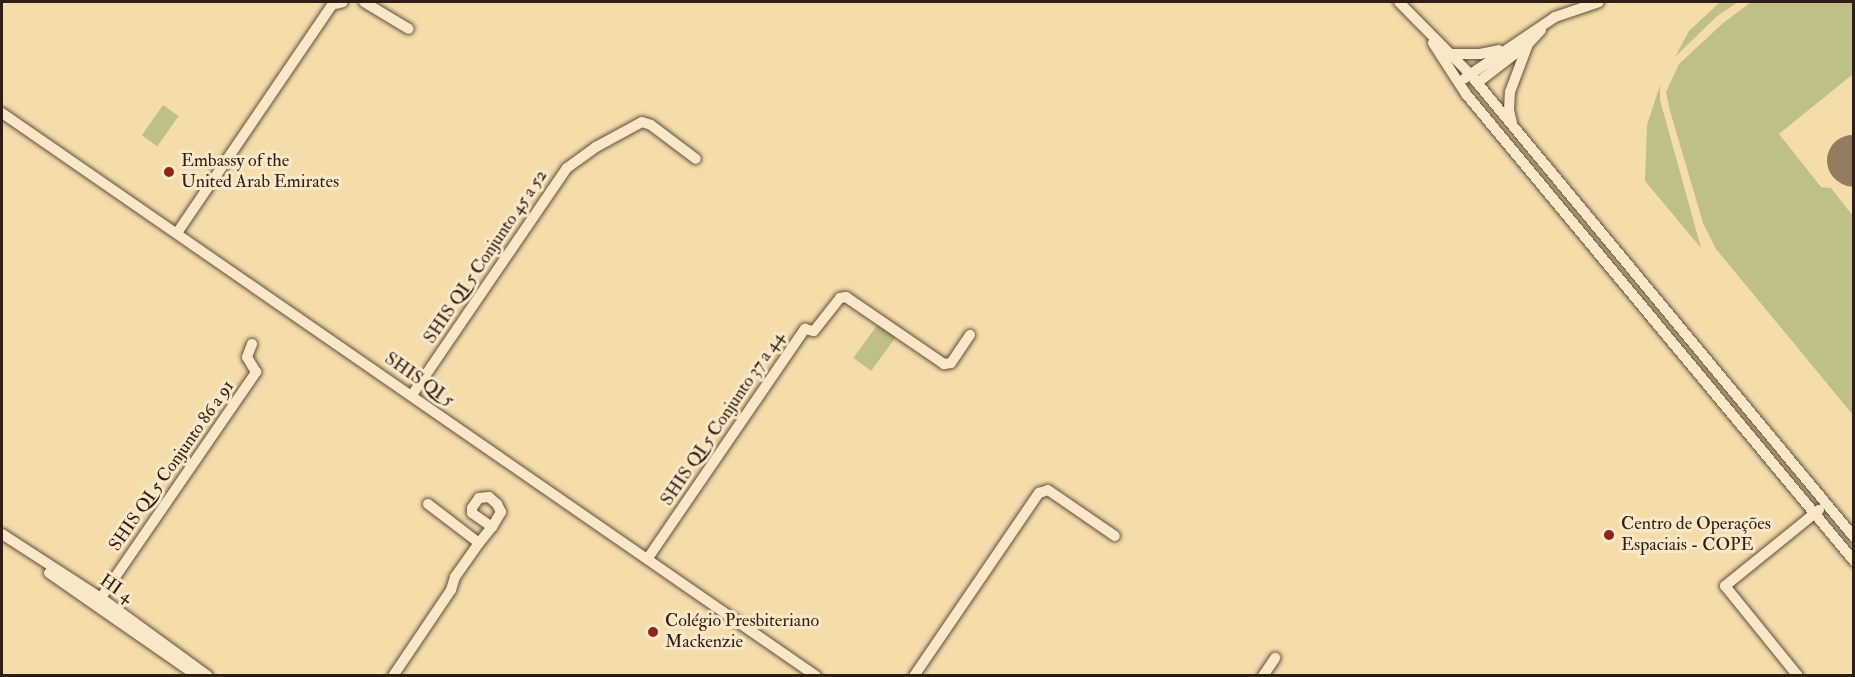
<!DOCTYPE html>
<meta charset="utf-8">
<style>
body{margin:0}
#map{position:relative;width:1855px;height:677px;overflow:hidden;background:#f5dcab;font-family:"IM FELL Double Pica",serif}
div>[style]{position:absolute}
.green>*{inset:0;background:#bec087;transform-origin:0 0}
.runway>*{height:51px;margin:-25.5px;padding:0 25.5px;transform-origin:25.5px;border-radius:25.5px;background:#927d60}
.roads{filter:drop-shadow(0 0 2px #604e3b) drop-shadow(0 0 2px #604e3b)}
.minor>*{height:10px;margin:-5px;padding:0 5px;transform-origin:5px;border-radius:5px;background:#f8e8c8}
.dots>*{width:16px;height:16px;translate:-50% -50%;box-sizing:border-box;border:3px solid #f8e8c8;border-radius:50%}
span{translate:-50% -50%;white-space:nowrap;text-align:center;line-height:1.15;-webkit-text-stroke:6px #f8e8c8;paint-order:stroke}
.poi-label{font-size:18px;color:#2f1e16}
.left{translate:0 -50%;text-align:left}
.street-label{font-size:18px;color:#2f1e16}
.frame{position:absolute;inset:0;border:3px solid #2f1e16;pointer-events:none}
</style>
<div id="map">
<div class="green">
<div style="clip-path:polygon(1720px 2px,1738px 2px,1716px 17px,1675px 57px,1689px 31px)"></div>
<div style="clip-path:polygon(1751px 2px,1853px 2px,1853px 74px,1779px 134px,1821px 187px,1831px 188px,1853px 216px,1853px 415px,1716px 249px,1703px 223px,1670px 111px,1666px 92px,1679px 64px,1722px 24px)"></div>
<div style="clip-path:polygon(1660px 85px,1660px 100px,1701px 248px,1645px 181px,1647px 125px)"></div>
<div style="left:163px;top:105px;width:19px;height:37px;rotate:35deg"></div>
<div style="left:878px;top:324px;width:22px;height:42px;rotate:36deg"></div>
</div>
<div class="runway">
<div style="left:1852px;top:160px;width:2px;rotate:27deg"></div>
</div>
<div class="roads">
<div class="minor">
<div style="left:364px;top:2px;width:52px;rotate:31deg"></div>
<div style="left:1399px;top:2px;width:100px;rotate:45.4deg"></div>
<div style="left:1469px;top:73px;width:603px;rotate:50.32deg"></div>
<div style="left:1433px;top:43px;width:61px;rotate:57.1deg"></div>
<div style="left:1466px;top:94px;width:607px;rotate:50.28deg"></div>
<div style="left:1450px;top:54px;width:30px"></div>
<div style="left:1480px;top:54px;width:19px;rotate:-12deg"></div>
<div style="left:1465px;top:78px;width:109px;rotate:-34.1deg"></div>
<div style="left:1555px;top:17px;width:46px;rotate:-18.8deg"></div>
<div style="left:1477px;top:83px;width:64px;rotate:-37.4deg"></div>
<div style="left:1528px;top:44px;width:19px;rotate:-47deg"></div>
<div style="left:2px;top:113px;width:990px;rotate:34.67deg"></div>
<div style="left:1512px;top:123px;width:13px;rotate:-103deg"></div>
<div style="left:1509px;top:110px;width:18px;rotate:-87deg"></div>
<div style="left:1510px;top:92px;width:51px;rotate:-69.4deg"></div>
<div style="left:177px;top:233px;width:276px;rotate:-55.8deg"></div>
<div style="left:332px;top:5px;width:11px;rotate:-15deg"></div>
<div style="left:412px;top:395px;width:275px;rotate:-55.7deg"></div>
<div style="left:567px;top:168px;width:36px;rotate:-36deg"></div>
<div style="left:596px;top:147px;width:52px;rotate:-28.5deg"></div>
<div style="left:642px;top:122px;width:9px;rotate:18deg"></div>
<div style="left:651px;top:125px;width:56px;rotate:37.1deg"></div>
<div style="left:428px;top:504px;width:64px;rotate:37.4deg"></div>
<div style="left:479px;top:543px;width:21px;rotate:-51deg"></div>
<div style="left:492px;top:527px;width:24px;rotate:-145deg"></div>
<div style="left:472px;top:513px;width:5px;rotate:-90deg"></div>
<div style="left:472px;top:508px;width:12px;rotate:-55deg"></div>
<div style="left:479px;top:498px;width:10px;rotate:-6deg"></div>
<div style="left:489px;top:497px;width:11px;rotate:41deg"></div>
<div style="left:497px;top:504px;width:9px;rotate:63deg"></div>
<div style="left:501px;top:512px;width:17px;rotate:121deg"></div>
<div style="left:2px;top:534px;width:118px;rotate:32.9deg"></div>
<div style="left:101px;top:598px;width:132px;rotate:36.1deg"></div>
<div style="left:648px;top:558px;width:278px;rotate:-55.6deg"></div>
<div style="left:805px;top:329px;width:9px;rotate:13deg"></div>
<div style="left:814px;top:331px;width:42px;rotate:-51.8deg"></div>
<div style="left:840px;top:298px;width:6px;rotate:-9deg"></div>
<div style="left:846px;top:297px;width:119px;rotate:34.4deg"></div>
<div style="left:944px;top:364px;width:7px;rotate:-8deg"></div>
<div style="left:951px;top:363px;width:34px;rotate:-56deg"></div>
<div style="left:49px;top:573px;width:180px;rotate:34.8deg"></div>
<div style="left:96px;top:605px;width:283px;rotate:-55.5deg"></div>
<div style="left:256px;top:372px;width:17px;rotate:-121deg"></div>
<div style="left:247px;top:357px;width:14px;rotate:-69deg"></div>
<div style="left:393px;top:676px;width:104px;rotate:-56deg"></div>
<div style="left:451px;top:590px;width:14px;rotate:-73deg"></div>
<div style="left:455px;top:577px;width:42px;rotate:-54.8deg"></div>
<div style="left:914px;top:676px;width:222px;rotate:-55.7deg"></div>
<div style="left:1039px;top:493px;width:9px;rotate:-18deg"></div>
<div style="left:1048px;top:490px;width:81px;rotate:34.5deg"></div>
<div style="left:1263px;top:676px;width:22px;rotate:-56deg"></div>
<div style="left:1798px;top:676px;width:116px;rotate:-129deg"></div>
<div style="left:1725px;top:586px;width:121px;rotate:-39deg"></div>
</div>
</div>
<div class="dots">
<div style="left:169px;top:172px;background:#8f2418"></div>
<div style="left:1609px;top:535px;background:#8f2418"></div>
<div style="left:653px;top:632px;background:#8f2418"></div>
</div>
<div class="poi-label">
<span class="left" style="left:181px;top:172px">Embassy of the<br>United Arab Emirates</span>
<span class="left" style="left:1621px;top:535px">Centro de Operações<br>Espaciais - COPE</span>
<span class="left" style="left:665px;top:632px">Colégio Presbiteriano<br>Mackenzie</span>
</div>
<div class="street-label">
<span style="left:486px;top:257px;rotate:-56deg">SHIS QI 5 Conjunto 45 a 52</span>
<span style="left:419px;top:380px;rotate:35deg">SHIS QI 5</span>
<span style="left:723px;top:419px;rotate:-56deg">SHIS QI 5 Conjunto 37 a 44</span>
<span style="left:172px;top:466px;rotate:-55deg">SHIS QI 5 Conjunto 86 a 91</span>
<span style="left:116px;top:589px;rotate:35deg">HI 4</span>
</div>
<div class="frame"></div>
</div>
